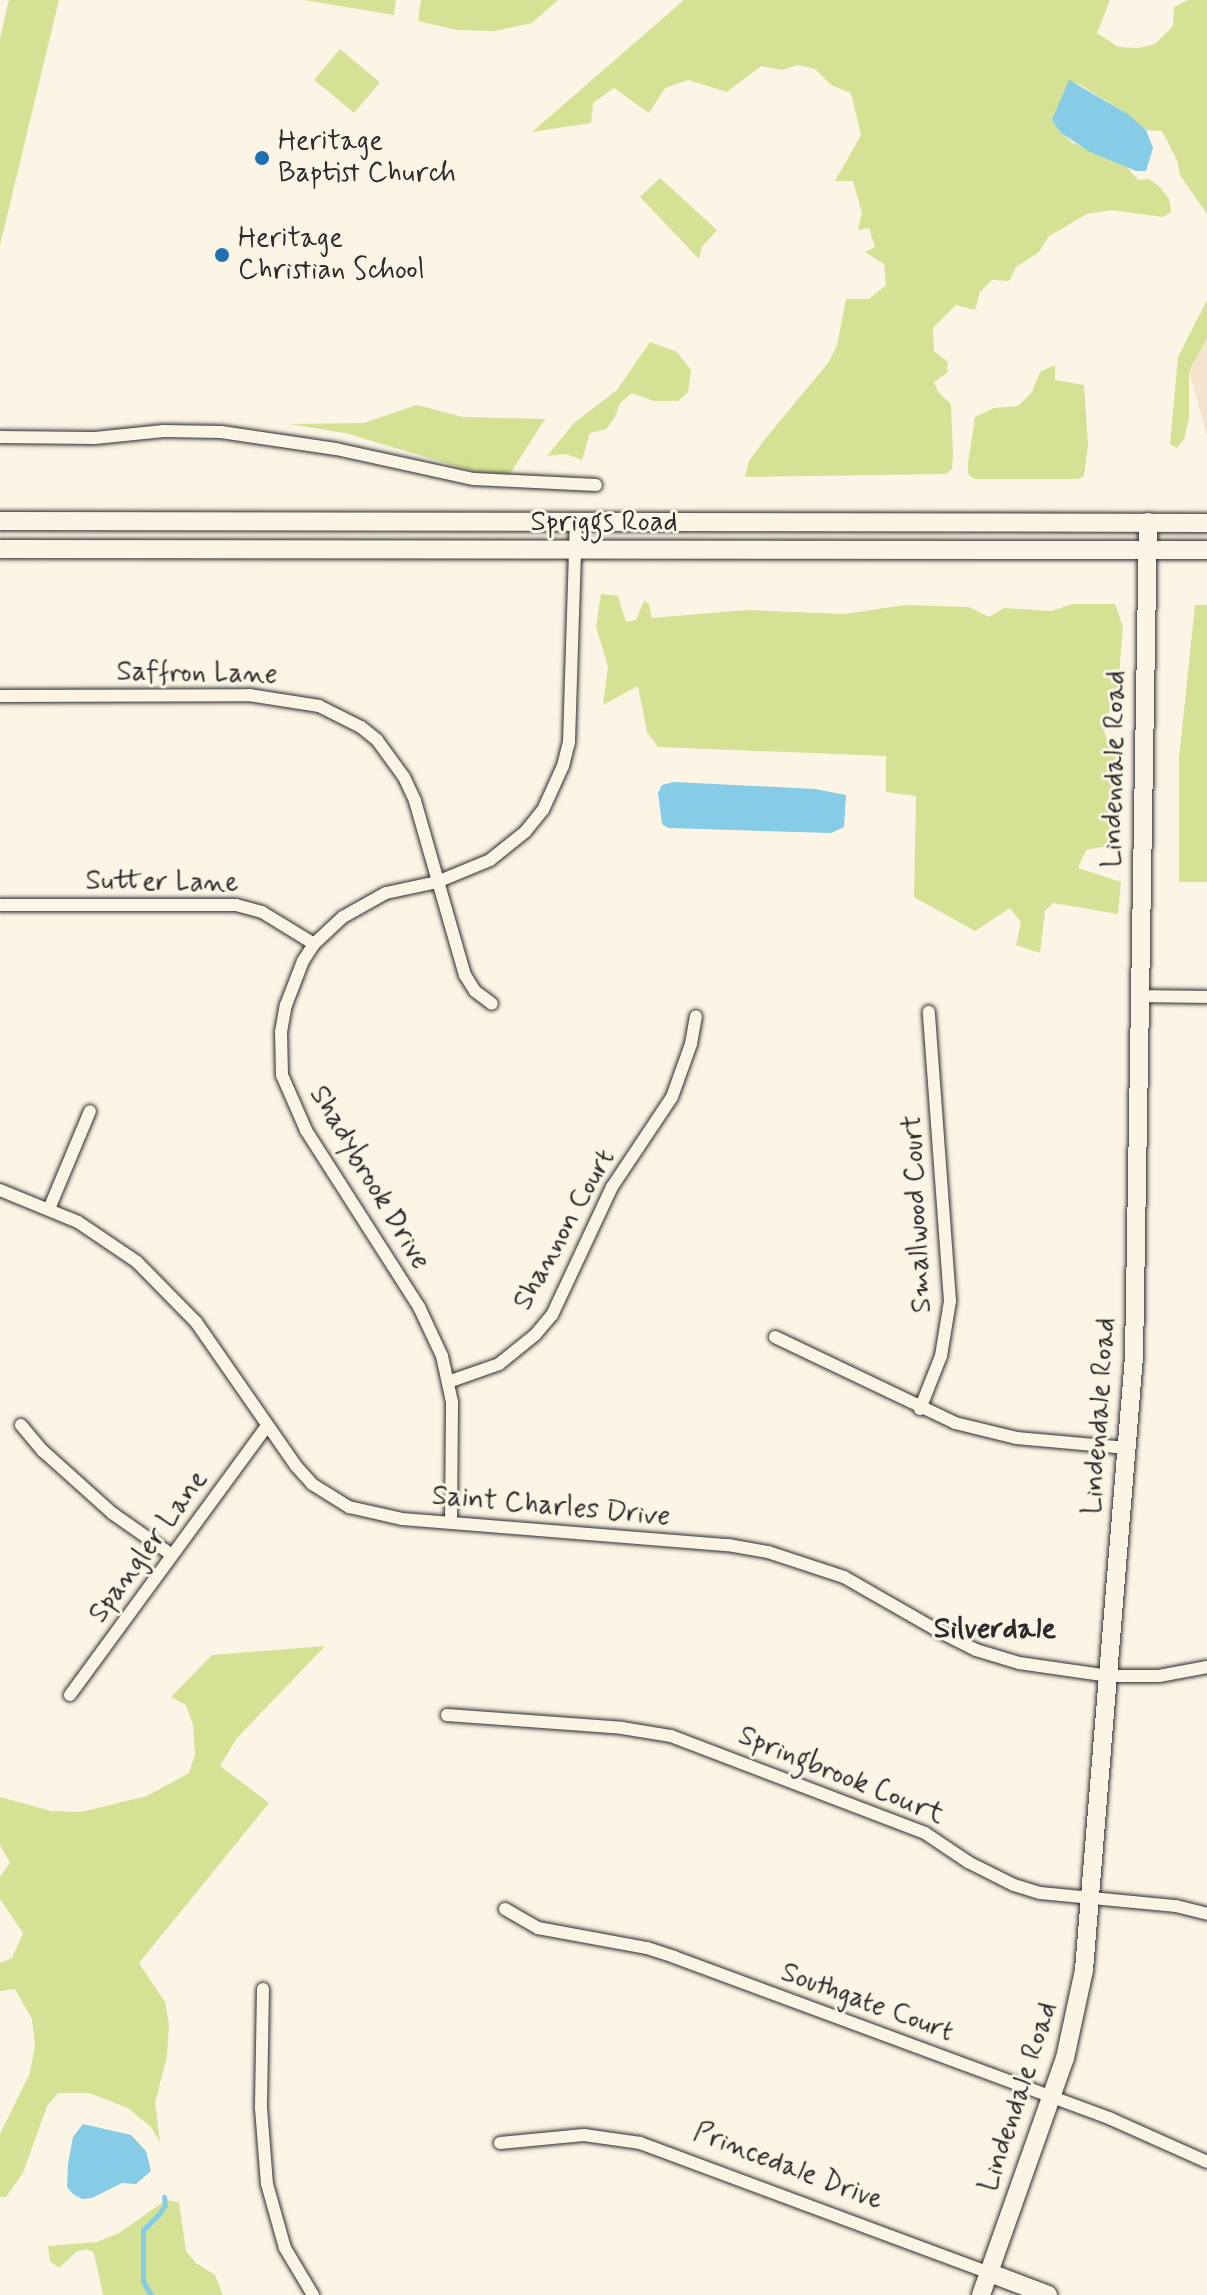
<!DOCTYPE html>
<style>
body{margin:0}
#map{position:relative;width:1207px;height:2295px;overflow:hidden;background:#fcf5e5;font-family:Mynerve,sans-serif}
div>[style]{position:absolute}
.built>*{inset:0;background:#f5e4cd}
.green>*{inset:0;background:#d5e194;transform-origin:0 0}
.water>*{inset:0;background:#86cce7}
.stream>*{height:5px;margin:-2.5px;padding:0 2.5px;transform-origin:2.5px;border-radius:2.5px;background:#86cce7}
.roads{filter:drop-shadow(0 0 2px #2b2b2b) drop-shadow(0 0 2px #2b2b2b)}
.street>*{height:12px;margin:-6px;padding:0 6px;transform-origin:6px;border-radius:6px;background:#fcf5e5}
.secondary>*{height:18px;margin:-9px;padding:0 9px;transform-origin:9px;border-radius:9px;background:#fcf5e5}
.dots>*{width:22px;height:22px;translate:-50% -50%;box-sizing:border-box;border:4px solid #fcf5e5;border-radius:50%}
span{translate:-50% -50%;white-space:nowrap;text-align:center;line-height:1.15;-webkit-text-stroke:6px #fcf5e5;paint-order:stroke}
.poi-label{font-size:28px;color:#2b2b2b}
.left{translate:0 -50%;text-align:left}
.street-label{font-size:28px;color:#2b2b2b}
.neighbourhood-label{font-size:30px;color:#2b2b2b;font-weight:700}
</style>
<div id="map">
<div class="built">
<div style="clip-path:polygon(1207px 338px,1207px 436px,1189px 371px)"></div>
</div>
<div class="green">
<div style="clip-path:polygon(9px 0,59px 0,0 245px,0 38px)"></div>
<div style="clip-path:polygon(304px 0,396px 0,394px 15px)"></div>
<div style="clip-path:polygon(421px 0,558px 0,532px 23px,495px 31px,457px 30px,418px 21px)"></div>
<div style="clip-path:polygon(684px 0,1110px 0,1097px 33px,1118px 47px,1138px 48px,1155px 44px,1173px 26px,1174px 7px,1188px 0,1207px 0,1207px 214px,1180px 175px,1177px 160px,1162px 131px,1146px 130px,1128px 114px,1077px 83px,1061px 133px,1073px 143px,1127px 167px,1138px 180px,1149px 179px,1160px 187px,1169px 199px,1171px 212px,1163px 217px,1111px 210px,1087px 214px,1049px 236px,1039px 252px,1016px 267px,1009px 281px,992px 280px,980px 292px,975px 310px,956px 305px,933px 328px,934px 351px,948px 362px,947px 373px,934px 382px,938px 392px,951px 404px,953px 454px,952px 469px,946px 474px,745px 477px,749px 461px,765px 439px,828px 363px,837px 346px,846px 299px,869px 299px,886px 285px,884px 264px,865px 252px,875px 247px,869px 228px,858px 230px,862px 213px,853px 181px,835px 181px,861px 135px,851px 93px,831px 85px,815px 69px,798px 65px,782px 70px,761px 66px,727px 92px,689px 80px,665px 88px,649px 113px,614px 88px,593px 103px,591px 123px,532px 132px)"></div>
<div style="left:340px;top:49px;width:52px;height:40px;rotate:40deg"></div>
<div style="clip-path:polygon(660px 178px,717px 230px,702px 247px,699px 259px,640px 197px)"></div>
<div style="clip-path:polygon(1207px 300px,1207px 338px,1189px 371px,1189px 419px,1184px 439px,1177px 448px,1170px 444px,1178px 357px)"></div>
<div style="clip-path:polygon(650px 342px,677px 352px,691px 370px,688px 392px,678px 401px,654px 401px,632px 393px,620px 403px,615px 417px,606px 429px,590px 433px,582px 460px,566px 454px,547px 456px,574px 423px,617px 390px)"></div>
<div style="clip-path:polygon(1055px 365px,1055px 380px,1084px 385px,1088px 445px,1084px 476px,1078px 479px,974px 479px,968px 474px,968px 463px,975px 417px,994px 408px,1018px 406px,1032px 392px,1040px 372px)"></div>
<div style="clip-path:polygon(417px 405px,463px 417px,545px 419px,509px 475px,476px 472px,345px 433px,289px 424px,364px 423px)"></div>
<div style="clip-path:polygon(601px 594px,618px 596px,626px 622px,636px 620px,644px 601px,649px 604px,652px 618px,746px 610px,844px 614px,905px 605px,969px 607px,989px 617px,1004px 608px,1051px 611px,1073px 604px,1115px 604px,1123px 627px,1116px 709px,1107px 714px,1102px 724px,1107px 740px,1116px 749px,1112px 820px,1107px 846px,1086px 850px,1078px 868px,1121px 882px,1118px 914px,1053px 903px,1045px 911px,1040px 953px,1016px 945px,1021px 922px,1010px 908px,975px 931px,914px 897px,916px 796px,886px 792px,886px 756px,658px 747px,647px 732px,638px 686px,603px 705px,608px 666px,596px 627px)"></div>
<div style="clip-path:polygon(1195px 605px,1207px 605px,1207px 882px,1179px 882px,1179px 758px)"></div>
<div style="clip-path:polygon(325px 1646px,237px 1738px,220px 1766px,269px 1803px,139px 1963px,165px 2002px,169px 2025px,167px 2056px,155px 2103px,160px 2142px,151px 2127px,128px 2108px,89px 2093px,58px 2093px,47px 2106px,23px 2173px,6px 2197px,0 2197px,0 2134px,30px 2073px,35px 2045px,32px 2019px,15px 1989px,0 1991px,0 1963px,12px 1958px,23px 1933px,0 1899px,0 1877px,10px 1863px,0 1845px,0 1797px,51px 1811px,81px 1812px,147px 1796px,189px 1773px,195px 1754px,193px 1725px,186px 1705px,171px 1697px,212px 1655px)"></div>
<div style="clip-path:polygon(166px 2200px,179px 2202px,186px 2251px,196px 2263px,215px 2275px,223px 2295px,103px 2295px,94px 2253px,86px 2249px,76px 2252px,59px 2268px,50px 2261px,48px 2246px,97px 2242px,119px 2233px)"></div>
</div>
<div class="water">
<div style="clip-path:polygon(1069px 80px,1128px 114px,1146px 130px,1153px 148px,1146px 171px,1136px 171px,1090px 152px,1061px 133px,1052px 120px)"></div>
<div style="clip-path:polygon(674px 782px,815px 789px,846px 795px,844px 827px,831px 833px,668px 828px,662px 824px,658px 793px,662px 785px)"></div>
<div style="clip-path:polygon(83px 2124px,131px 2135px,146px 2151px,151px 2171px,136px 2184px,122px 2183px,92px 2198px,82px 2199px,73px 2194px,67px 2187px,68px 2164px,73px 2137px)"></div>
</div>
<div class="stream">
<div style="left:151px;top:2295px;width:16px;rotate:-120deg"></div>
<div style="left:143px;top:2281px;width:51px;rotate:-90deg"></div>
<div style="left:143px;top:2230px;width:23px;rotate:-45deg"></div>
<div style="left:159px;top:2214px;width:11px;rotate:-56deg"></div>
<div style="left:165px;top:2205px;width:8px;rotate:-97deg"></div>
</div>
<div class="roads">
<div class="street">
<div style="left:0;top:437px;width:95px;rotate:0.6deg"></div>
<div style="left:95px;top:438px;width:69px;rotate:-5.8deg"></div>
<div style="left:164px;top:431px;width:57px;rotate:1deg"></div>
<div style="left:221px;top:432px;width:116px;rotate:8.4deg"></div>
<div style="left:336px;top:449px;width:141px;rotate:12.3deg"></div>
<div style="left:474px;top:479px;width:122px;rotate:2.8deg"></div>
<div style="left:0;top:696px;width:249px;rotate:-0.2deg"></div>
<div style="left:249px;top:695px;width:71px;rotate:8.9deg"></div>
<div style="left:319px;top:706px;width:47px;rotate:26.6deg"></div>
<div style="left:361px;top:727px;width:21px;rotate:39deg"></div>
<div style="left:377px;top:740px;width:46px;rotate:53.9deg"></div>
<div style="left:404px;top:777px;width:26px;rotate:65deg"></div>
<div style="left:415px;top:801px;width:181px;rotate:74deg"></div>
<div style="left:465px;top:975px;width:19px;rotate:58deg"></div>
<div style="left:475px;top:991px;width:21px;rotate:37deg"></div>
<div style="left:0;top:905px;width:236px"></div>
<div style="left:236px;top:905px;width:27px;rotate:15deg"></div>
<div style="left:262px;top:912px;width:61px;rotate:31.6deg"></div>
<div style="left:1138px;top:996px;width:69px;rotate:0.8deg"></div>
<div style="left:0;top:1190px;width:84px;rotate:22.3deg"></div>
<div style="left:78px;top:1222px;width:71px;rotate:34.1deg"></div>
<div style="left:137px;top:1262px;width:84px;rotate:45.5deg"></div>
<div style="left:196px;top:1322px;width:175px;rotate:55.2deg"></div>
<div style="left:296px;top:1466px;width:24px;rotate:48deg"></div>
<div style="left:312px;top:1484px;width:44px;rotate:31.9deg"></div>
<div style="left:349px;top:1507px;width:54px;rotate:12.8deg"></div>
<div style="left:402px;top:1519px;width:327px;rotate:4.6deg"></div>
<div style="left:728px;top:1545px;width:41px;rotate:9.9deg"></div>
<div style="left:768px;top:1552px;width:80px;rotate:18.2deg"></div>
<div style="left:844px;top:1577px;width:111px;rotate:29.8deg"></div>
<div style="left:940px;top:1632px;width:40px;rotate:26.6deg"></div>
<div style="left:976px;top:1650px;width:45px;rotate:16.8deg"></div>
<div style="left:1019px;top:1663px;width:91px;rotate:8.2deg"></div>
<div style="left:1109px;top:1676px;width:50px"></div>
<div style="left:1159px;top:1676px;width:49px;rotate:-10.6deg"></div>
<div style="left:49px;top:1209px;width:106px;rotate:-67.3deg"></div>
<div style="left:775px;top:1337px;width:199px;rotate:25.5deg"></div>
<div style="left:955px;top:1423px;width:64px;rotate:13.6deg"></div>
<div style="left:1017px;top:1438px;width:110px;rotate:5.2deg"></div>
<div style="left:448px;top:1382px;width:54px;rotate:-19.4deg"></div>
<div style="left:499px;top:1364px;width:46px;rotate:-38.9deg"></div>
<div style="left:535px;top:1335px;width:26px;rotate:-50deg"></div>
<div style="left:552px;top:1315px;width:141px;rotate:-64.9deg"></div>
<div style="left:612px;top:1187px;width:108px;rotate:-56.3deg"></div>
<div style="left:672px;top:1097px;width:56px;rotate:-70.3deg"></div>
<div style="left:691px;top:1044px;width:28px;rotate:-80deg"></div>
<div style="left:920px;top:1409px;width:57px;rotate:-68.4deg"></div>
<div style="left:941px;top:1356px;width:56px;rotate:-80.7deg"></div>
<div style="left:950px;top:1301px;width:290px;rotate:-94.2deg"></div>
<div style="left:21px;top:1425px;width:34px;rotate:50deg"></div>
<div style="left:43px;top:1451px;width:93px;rotate:41.9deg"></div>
<div style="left:112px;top:1513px;width:73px;rotate:35deg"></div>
<div style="left:451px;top:1522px;width:120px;rotate:-89.5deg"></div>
<div style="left:452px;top:1402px;width:47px;rotate:-102.3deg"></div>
<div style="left:442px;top:1356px;width:54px;rotate:-115.1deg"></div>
<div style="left:419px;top:1307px;width:210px;rotate:-122.6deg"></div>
<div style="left:306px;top:1130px;width:60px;rotate:-113.6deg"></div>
<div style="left:282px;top:1075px;width:43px;rotate:-91.3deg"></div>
<div style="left:281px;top:1032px;width:27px;rotate:-80deg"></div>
<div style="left:286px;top:1005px;width:47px;rotate:-68.9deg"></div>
<div style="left:303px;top:961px;width:20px;rotate:-57deg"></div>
<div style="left:314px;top:944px;width:40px;rotate:-43deg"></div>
<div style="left:343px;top:917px;width:49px;rotate:-29.2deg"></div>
<div style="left:386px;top:893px;width:52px;rotate:-12.2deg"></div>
<div style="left:437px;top:882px;width:57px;rotate:-22.5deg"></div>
<div style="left:490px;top:860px;width:45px;rotate:-38.7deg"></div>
<div style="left:525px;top:832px;width:28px;rotate:-51deg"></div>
<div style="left:543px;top:810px;width:48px;rotate:-65.6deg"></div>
<div style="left:563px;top:766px;width:25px;rotate:-76deg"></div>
<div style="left:569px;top:742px;width:220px;rotate:-88.2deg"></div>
<div style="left:70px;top:1695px;width:332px;rotate:-53.8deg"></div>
<div style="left:447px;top:1715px;width:175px;rotate:4.2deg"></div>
<div style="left:622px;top:1728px;width:50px;rotate:9.3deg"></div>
<div style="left:671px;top:1736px;width:272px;rotate:20.9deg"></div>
<div style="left:925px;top:1833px;width:52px;rotate:34deg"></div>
<div style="left:968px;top:1862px;width:51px;rotate:26.6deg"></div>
<div style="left:1014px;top:1885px;width:27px;rotate:17deg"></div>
<div style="left:1040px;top:1893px;width:137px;rotate:5.5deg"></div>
<div style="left:1176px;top:1906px;width:32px;rotate:14deg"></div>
<div style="left:505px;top:1909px;width:38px;rotate:30deg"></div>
<div style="left:538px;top:1928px;width:111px;rotate:10.4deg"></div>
<div style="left:647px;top:1948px;width:28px;rotate:18deg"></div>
<div style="left:674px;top:1957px;width:466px;rotate:20.3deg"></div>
<div style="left:1111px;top:2119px;width:105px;rotate:24.1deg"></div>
<div style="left:263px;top:1989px;width:119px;rotate:91deg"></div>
<div style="left:261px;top:2108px;width:76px;rotate:85.5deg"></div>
<div style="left:267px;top:2184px;width:66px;rotate:74.3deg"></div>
<div style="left:285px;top:2248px;width:55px;rotate:59.2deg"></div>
<div style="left:500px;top:2143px;width:84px;rotate:-5.4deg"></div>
<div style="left:584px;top:2135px;width:57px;rotate:8.1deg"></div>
<div style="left:640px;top:2143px;width:373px;rotate:20.4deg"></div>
</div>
<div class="secondary">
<div style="left:0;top:521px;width:1207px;rotate:0.09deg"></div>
<div style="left:0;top:549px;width:1207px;rotate:0.05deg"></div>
<div style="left:990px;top:2273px;width:62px;rotate:20.8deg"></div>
<div style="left:981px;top:2295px;width:251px;rotate:-70.5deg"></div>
<div style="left:1065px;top:2058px;width:90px;rotate:-77.8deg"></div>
<div style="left:1084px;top:1970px;width:615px;rotate:-85.34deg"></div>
<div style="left:1134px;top:1357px;width:835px;rotate:-89.04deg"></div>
</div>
</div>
<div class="dots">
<div style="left:262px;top:158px;background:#1f6fb2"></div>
<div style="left:222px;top:255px;background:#1f6fb2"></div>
</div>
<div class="poi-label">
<span class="left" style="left:278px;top:158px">Heritage<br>Baptist Church</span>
<span class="left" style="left:238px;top:255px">Heritage<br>Christian School</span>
</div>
<div class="street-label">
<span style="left:604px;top:523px">Spriggs Road</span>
<span style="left:197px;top:674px;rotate:1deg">Saffron Lane</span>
<span style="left:1115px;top:769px;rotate:-89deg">Lindendale Road</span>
<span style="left:162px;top:883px;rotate:1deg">Sutter Lane</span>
<span style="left:369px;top:1178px;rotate:59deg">Shadybrook Drive</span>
<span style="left:918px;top:1214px;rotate:-93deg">Smallwood Court</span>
<span style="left:565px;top:1230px;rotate:-61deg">Shannon Court</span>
<span style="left:1100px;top:1416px;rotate:-86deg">Lindendale Road</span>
<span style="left:551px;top:1507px;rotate:5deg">Saint Charles Drive</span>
<span style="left:149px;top:1547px;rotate:-54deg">Spangler Lane</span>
<span style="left:841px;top:1776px;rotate:22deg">Springbrook Court</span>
<span style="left:867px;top:2003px;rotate:20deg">Southgate Court</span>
<span style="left:1019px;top:2097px;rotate:-72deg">Lindendale Road</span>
<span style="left:788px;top:2167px;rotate:21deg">Princedale Drive</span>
</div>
<div class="neighbourhood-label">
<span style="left:995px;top:1629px">Silverdale</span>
</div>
</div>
